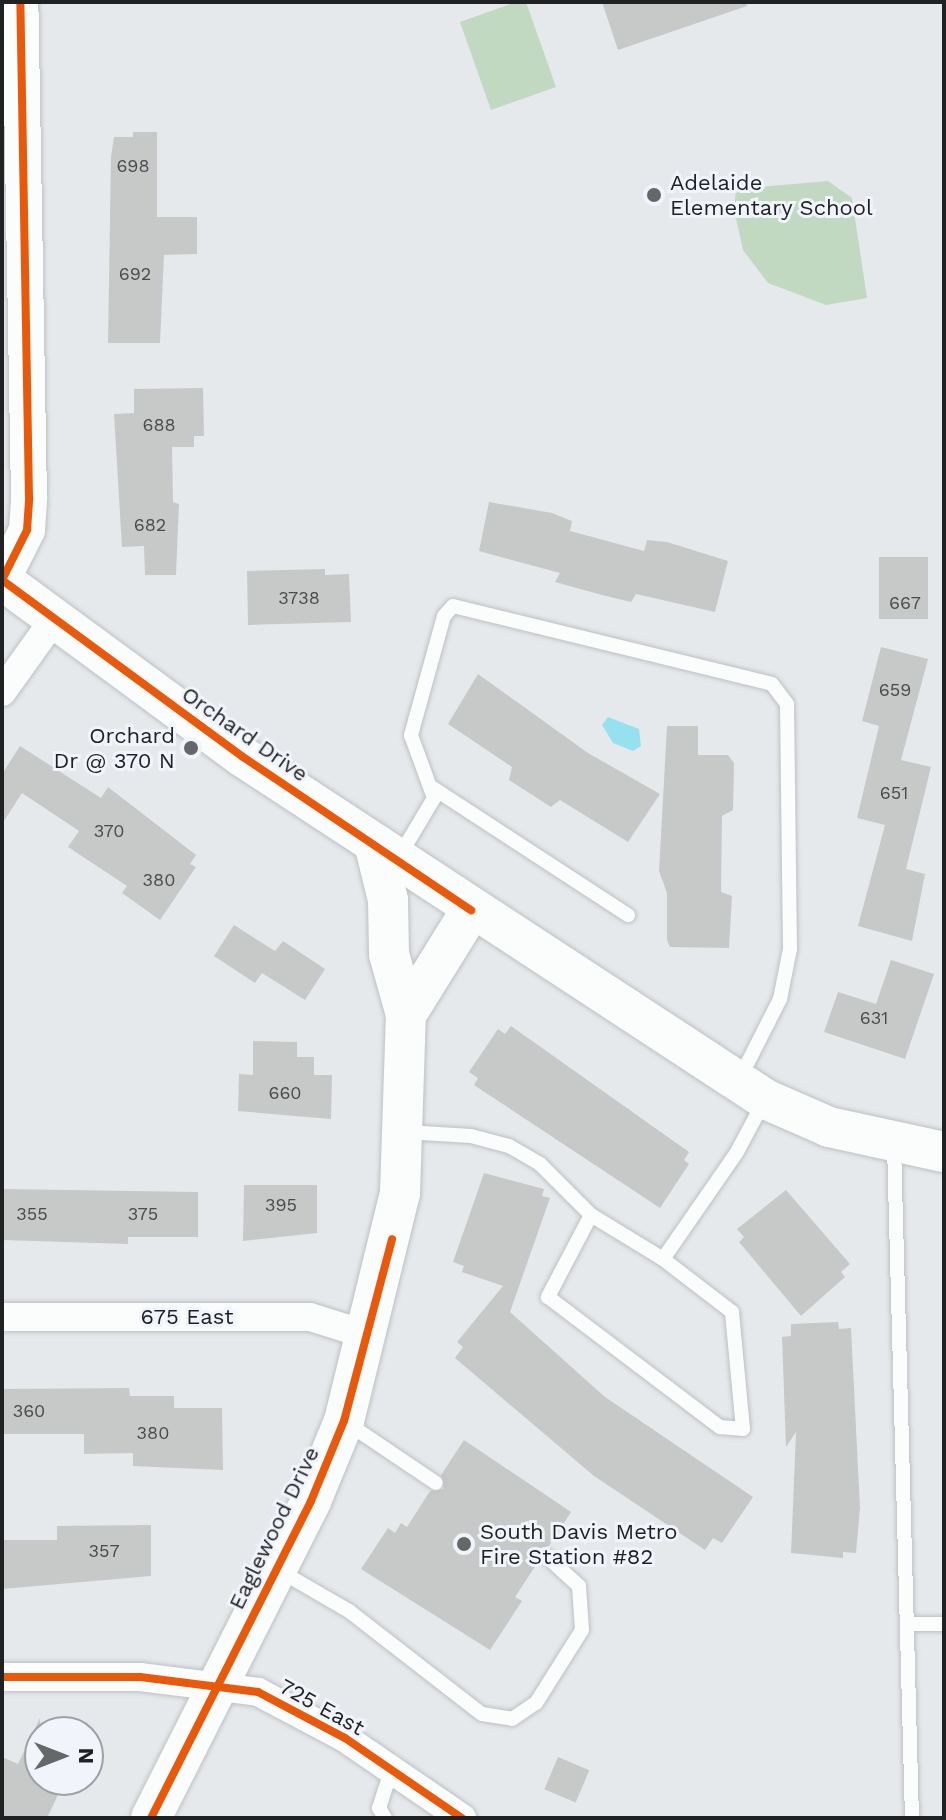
<!DOCTYPE html>
<style>
body{margin:0}
#map{position:relative;width:946px;height:1820px;overflow:hidden;background:#e6e9ec;font-family:"Work Sans",sans-serif}
div>[style]{position:absolute}
.green>*{inset:0;background:#c1d8c1}
.water>*{inset:0;background:#96e1ef}
.building>*{inset:0;background:#c7c8c8;transform-origin:0 0}
.roads{filter:drop-shadow(0 0 2px #bec0c3) drop-shadow(0 0 2px #bec0c3)}
.service>*{height:14px;margin:-7px;padding:0 7px;transform-origin:7px;border-radius:7px;background:#fbfcfc}
.minor>*{height:28px;margin:-14px;padding:0 14px;transform-origin:14px;border-radius:14px;background:#fbfcfc}
.tertiary>*{height:36px;margin:-18px;padding:0 18px;transform-origin:18px;border-radius:18px;background:#fbfcfc}
.secondary>*{height:40px;margin:-20px;padding:0 20px;transform-origin:20px;border-radius:20px;background:#fbfcfc}
.cycleway>*{height:8px;margin:-4px;padding:0 4px;transform-origin:4px;border-radius:4px;background:#e8590c}
.dots>*{width:22px;height:22px;translate:-50% -50%;box-sizing:border-box;border:4px solid #f1f5fb;border-radius:50%}
span{translate:-50% -50%;white-space:nowrap;text-align:center;line-height:1.15;-webkit-text-stroke:6px #f1f5fb;paint-order:stroke}
.number-label{font-size:18px;color:#494b4c}
.number-label span{-webkit-text-stroke-width:0}
.poi-label{font-size:22px;color:#1f2123}
.left{translate:0 -50%;text-align:left}
.right{translate:-100% -50%;text-align:right}
.street-label{font-size:22px;color:#1f2123}
.frame{position:absolute;inset:0;border:4px solid #1f2123;pointer-events:none}
.north{position:absolute;left:24px;top:1716px;width:80px;height:80px;box-sizing:border-box;background:#f1f5fb;border:2px solid #9da0a5;border-radius:50%;rotate:90deg;font-size:22px;font-weight:700;line-height:32px;text-align:center;color:#1f2123}
.north::after{content:'';display:block;margin:auto;width:28px;height:36px;background:#656769;clip-path:polygon(50% 0,100% 100%,50% 72%,0 100%)}
</style>
<div id="map">
<div class="green">
<div style="clip-path:polygon(516px 2px,526px 2px,556px 87px,491px 110px,460px 22px)"></div>
<div style="clip-path:polygon(828px 181px,852px 198px,867px 298px,826px 305px,768px 283px,743px 250px,734px 209px,736px 189px)"></div>
</div>
<div class="water">
<div style="clip-path:polygon(608px 717px,639px 729px,641px 746px,633px 751px,613px 743px,602px 725px)"></div>
</div>
<div class="building">
<div style="clip-path:polygon(602px 2px,746px 2px,747px 6px,618px 50px)"></div>
<div style="clip-path:polygon(133px 132px,157px 132px,157px 217px,197px 217px,197px 254px,164px 255px,160px 343px,108px 343px,111px 157px,114px 137px,133px 137px)"></div>
<div style="clip-path:polygon(203px 388px,204px 436px,194px 436px,194px 447px,172px 447px,173px 502px,179px 504px,176px 575px,145px 575px,144px 546px,122px 547px,114px 414px,134px 413px,134px 389px)"></div>
<div style="clip-path:polygon(489px 502px,552px 513px,572px 521px,570px 531px,644px 551px,647px 540px,667px 542px,728px 561px,715px 612px,636px 594px,631px 602px,602px 595px,555px 582px,560px 573px,479px 551px)"></div>
<div style="left:879px;top:557px;width:49px;height:62px"></div>
<div style="clip-path:polygon(325px 569px,325px 575px,349px 574px,351px 622px,248px 625px,247px 571px)"></div>
<div style="clip-path:polygon(881px 647px,928px 659px,901px 760px,931px 767px,906px 869px,925px 874px,912px 941px,858px 926px,885px 825px,857px 818px,879px 726px,862px 721px)"></div>
<div style="clip-path:polygon(478px 674px,588px 753px,660px 794px,628px 842px,560px 800px,551px 807px,509px 780px,512px 767px,448px 724px)"></div>
<div style="clip-path:polygon(667px 726px,698px 726px,698px 755px,728px 755px,734px 763px,733px 810px,722px 816px,721px 892px,732px 896px,729px 948px,670px 947px,667px 940px,667px 893px,659px 871px)"></div>
<div style="clip-path:polygon(20px 746px,101px 798px,108px 787px,196px 855px,190px 864px,196px 867px,160px 920px,122px 893px,127px 886px,68px 847px,79px 831px,22px 793px,2px 824px,2px 774px)"></div>
<div style="clip-path:polygon(234px 925px,275px 951px,283px 941px,325px 969px,305px 1000px,262px 973px,255px 983px,214px 956px)"></div>
<div style="clip-path:polygon(891px 960px,934px 974px,905px 1059px,824px 1032px,838px 992px,876px 1004px)"></div>
<div style="clip-path:polygon(511px 1026px,689px 1152px,684px 1160px,689px 1164px,660px 1208px,474px 1085px,478px 1078px,469px 1072px,498px 1029px,505px 1034px)"></div>
<div style="clip-path:polygon(253px 1041px,297px 1042px,297px 1057px,314px 1057px,314px 1075px,332px 1075px,331px 1119px,238px 1111px,239px 1074px,253px 1075px)"></div>
<div style="clip-path:polygon(484px 1173px,544px 1189px,542px 1196px,550px 1198px,510px 1312px,605px 1397px,753px 1497px,722px 1543px,713px 1538px,705px 1550px,594px 1476px,455px 1358px,463px 1347px,457px 1342px,503px 1286px,462px 1272px,464px 1266px,453px 1262px)"></div>
<div style="clip-path:polygon(244px 1185px,317px 1185px,317px 1233px,243px 1241px)"></div>
<div style="clip-path:polygon(2px 1189px,198px 1192px,198px 1237px,128px 1237px,128px 1244px,2px 1240px)"></div>
<div style="clip-path:polygon(786px 1190px,850px 1264px,841px 1272px,845px 1277px,801px 1316px,739px 1242px,744px 1237px,737px 1229px)"></div>
<div style="clip-path:polygon(838px 1322px,839px 1329px,851px 1328px,860px 1508px,856px 1553px,843px 1552px,843px 1558px,791px 1553px,796px 1432px,786px 1447px,782px 1337px,791px 1336px,791px 1324px)"></div>
<div style="clip-path:polygon(129px 1388px,130px 1396px,174px 1396px,174px 1408px,222px 1408px,223px 1470px,133px 1466px,133px 1453px,84px 1454px,84px 1434px,2px 1434px,2px 1389px)"></div>
<div style="clip-path:polygon(464px 1440px,571px 1512px,549px 1546px,536px 1548px,538px 1562px,515px 1597px,522px 1601px,490px 1650px,361px 1569px,388px 1528px,395px 1533px,401px 1523px,407px 1527px,430px 1491px,444px 1489px,441px 1475px)"></div>
<div style="clip-path:polygon(151px 1525px,151px 1576px,2px 1589px,2px 1540px,57px 1540px,57px 1526px)"></div>
<div style="clip-path:polygon(40px 1718px,40px 1780px,65px 1780px,47px 1818px,2px 1818px,2px 1757px,18px 1764px)"></div>
<div style="left:558px;top:1757px;width:34px;height:35px;rotate:23deg"></div>
</div>
<div class="roads">
<div class="service">
<div style="left:433px;top:788px;width:233px;rotate:33.1deg"></div>
<div style="left:400px;top:855px;width:66px;rotate:-59.2deg"></div>
<div style="left:434px;top:798px;width:67px;rotate:-110.1deg"></div>
<div style="left:411px;top:735px;width:123px;rotate:-74.5deg"></div>
<div style="left:444px;top:616px;width:13px;rotate:-48deg"></div>
<div style="left:453px;top:606px;width:328px;rotate:13.7deg"></div>
<div style="left:772px;top:684px;width:25px;rotate:53deg"></div>
<div style="left:787px;top:704px;width:245px;rotate:89.3deg"></div>
<div style="left:790px;top:949px;width:51px;rotate:101.3deg"></div>
<div style="left:780px;top:999px;width:89px;rotate:116.9deg"></div>
<div style="left:406px;top:1132px;width:65px;rotate:3.5deg"></div>
<div style="left:471px;top:1136px;width:39px;rotate:15deg"></div>
<div style="left:509px;top:1146px;width:36px;rotate:30deg"></div>
<div style="left:540px;top:1164px;width:72px;rotate:45deg"></div>
<div style="left:591px;top:1215px;width:84px;rotate:31.4deg"></div>
<div style="left:663px;top:1259px;width:130px;rotate:-55.3deg"></div>
<div style="left:737px;top:1152px;width:55px;rotate:-62deg"></div>
<div style="left:894px;top:1145px;width:673px;rotate:88.47deg"></div>
<div style="left:591px;top:1215px;width:93px;rotate:117.7deg"></div>
<div style="left:548px;top:1297px;width:216px;rotate:37.1deg"></div>
<div style="left:720px;top:1427px;width:23px;rotate:5deg"></div>
<div style="left:743px;top:1429px;width:118px;rotate:-95.4deg"></div>
<div style="left:732px;top:1312px;width:87px;rotate:-142.5deg"></div>
<div style="left:347px;top:1423px;width:107px;rotate:34deg"></div>
<div style="left:280px;top:1571px;width:80px;rotate:30.1deg"></div>
<div style="left:349px;top:1611px;width:168px;rotate:37.8deg"></div>
<div style="left:482px;top:1714px;width:30px;rotate:9deg"></div>
<div style="left:512px;top:1719px;width:29px;rotate:-34deg"></div>
<div style="left:536px;top:1703px;width:86px;rotate:-57.8deg"></div>
<div style="left:582px;top:1630px;width:44px;rotate:-93.9deg"></div>
<div style="left:579px;top:1586px;width:47px;rotate:-137.6deg"></div>
<div style="left:907px;top:1624px;width:37px"></div>
<div style="left:385px;top:1818px;width:12px;rotate:-121deg"></div>
<div style="left:379px;top:1808px;width:42px;rotate:-72deg"></div>
</div>
<div class="minor">
<div style="left:2px;top:692px;width:91px;rotate:-54.4deg"></div>
<div style="left:2px;top:1317px;width:308px"></div>
<div style="left:310px;top:1317px;width:61px;rotate:17.2deg"></div>
<div style="left:2px;top:1677px;width:138px"></div>
<div style="left:140px;top:1677px;width:119px;rotate:7.2deg"></div>
<div style="left:258px;top:1692px;width:98px;rotate:27.9deg"></div>
<div style="left:345px;top:1738px;width:142px;rotate:34.4deg"></div>
</div>
<div class="tertiary">
<div style="left:2px;top:580px;width:56px;rotate:-63.4deg"></div>
<div style="left:27px;top:530px;width:32px;rotate:-86deg"></div>
<div style="left:29px;top:498px;width:496px;rotate:-91deg"></div>
</div>
<div class="secondary">
<div style="left:2px;top:580px;width:299px;rotate:36.3deg"></div>
<div style="left:243px;top:757px;width:624px;rotate:33.23deg"></div>
<div style="left:765px;top:1099px;width:70px;rotate:23.6deg"></div>
<div style="left:829px;top:1127px;width:118px;rotate:12.3deg"></div>
<div style="left:374px;top:843px;width:59px;rotate:76.2deg"></div>
<div style="left:388px;top:900px;width:54px;rotate:88.9deg"></div>
<div style="left:389px;top:954px;width:63px;rotate:74.4deg"></div>
<div style="left:151px;top:1818px;width:355px;rotate:-63.2deg"></div>
<div style="left:311px;top:1501px;width:87px;rotate:-67.6deg"></div>
<div style="left:344px;top:1421px;width:235px;rotate:-76.2deg"></div>
<div style="left:400px;top:1193px;width:178px;rotate:-88.1deg"></div>
<div style="left:406px;top:1015px;width:123px;rotate:-58.2deg"></div>
</div>
</div>
<div class="cycleway">
<div style="left:2px;top:580px;width:56px;rotate:-63.4deg"></div>
<div style="left:27px;top:530px;width:32px;rotate:-86deg"></div>
<div style="left:29px;top:498px;width:496px;rotate:-91deg"></div>
<div style="left:2px;top:580px;width:299px;rotate:36.3deg"></div>
<div style="left:243px;top:757px;width:275px;rotate:33.9deg"></div>
<div style="left:2px;top:1677px;width:138px"></div>
<div style="left:140px;top:1677px;width:119px;rotate:7.2deg"></div>
<div style="left:258px;top:1692px;width:98px;rotate:27.9deg"></div>
<div style="left:345px;top:1738px;width:142px;rotate:34.4deg"></div>
<div style="left:151px;top:1818px;width:355px;rotate:-63.2deg"></div>
<div style="left:311px;top:1501px;width:87px;rotate:-67.6deg"></div>
<div style="left:344px;top:1421px;width:188px;rotate:-75.2deg"></div>
</div>
<div class="dots">
<div style="left:654px;top:195px;background:#656769"></div>
<div style="left:191px;top:748px;background:#656769"></div>
<div style="left:464px;top:1544px;background:#656769"></div>
</div>
<div class="number-label">
<span style="left:133px;top:166px">698</span>
<span style="left:135px;top:274px">692</span>
<span style="left:159px;top:425px">688</span>
<span style="left:150px;top:525px">682</span>
<span style="left:299px;top:598px">3738</span>
<span style="left:905px;top:603px">667</span>
<span style="left:895px;top:690px">659</span>
<span style="left:894px;top:793px">651</span>
<span style="left:109px;top:831px">370</span>
<span style="left:159px;top:880px">380</span>
<span style="left:874px;top:1018px">631</span>
<span style="left:285px;top:1093px">660</span>
<span style="left:281px;top:1205px">395</span>
<span style="left:32px;top:1214px">355</span>
<span style="left:143px;top:1214px">375</span>
<span style="left:29px;top:1411px">360</span>
<span style="left:153px;top:1433px">380</span>
<span style="left:104px;top:1551px">357</span>
</div>
<div class="poi-label">
<span class="left" style="left:670px;top:195px">Adelaide<br>Elementary School</span>
<span class="right" style="left:175px;top:748px">Orchard<br>Dr @ 370 N</span>
<span class="left" style="left:480px;top:1544px">South Davis Metro<br>Fire Station #82</span>
</div>
<div class="street-label">
<span style="left:245px;top:734px;rotate:35deg">Orchard Drive</span>
<span style="left:187px;top:1317px">675 East</span>
<span style="left:274px;top:1528px;rotate:-64deg">Eaglewood Drive</span>
<span style="left:322px;top:1707px;rotate:29deg">725 East</span>
</div>
<div class="frame"></div>
<div class="north">N</div>
</div>
